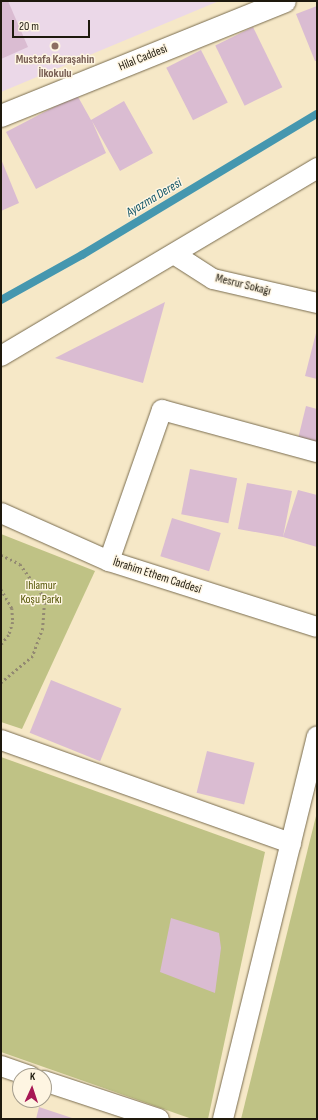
<!DOCTYPE html>
<meta charset="utf-8">
<style>
body{margin:0}
#map{position:relative;width:318px;height:1120px;overflow:hidden;background:#f6e8c7;font-family:"Sofia Sans Condensed",sans-serif}
div>[style]{position:absolute}
.education>*{inset:0;background:#ebd8e8}
.green>*{inset:0;background:#bfc285}
.stream>*{height:8px;margin:-4px;padding:0 4px;transform-origin:4px;border-radius:4px;background:#4597af}
.building>*{inset:0;background:#dabcd2;transform-origin:0 0}
.path>*{height:2.5px;margin-top:-1.25px;transform-origin:0;background:repeating-linear-gradient(90deg,#938972 0 2px,transparent 0 5px)}
.roads{filter:drop-shadow(0 0 1px #796c4f) drop-shadow(0 0 1px #796c4f)}
.minor>*{height:20px;margin:-10px;padding:0 10px;transform-origin:10px;border-radius:10px;background:#fff}
.tertiary>*{height:22px;margin:-11px;padding:0 11px;transform-origin:11px;border-radius:11px;background:#fff}
.dots>*{width:11px;height:11px;translate:-50% -50%;box-sizing:border-box;border:2px solid #fef5e2;border-radius:50%}
span{translate:-50% -50%;white-space:nowrap;text-align:center;line-height:1.15;-webkit-text-stroke:3px #fef5e2;paint-order:stroke}
.street-label{font-size:12px;color:#1e190d}
.education-label{font-size:12px;color:#785e54;font-weight:700}
.park-label{font-size:12px;color:#555606}
.water-label{font-size:13px;color:#0f5466;font-style:italic}
.frame{position:absolute;inset:0;border:2px solid #1e190d;pointer-events:none}
.north{position:absolute;left:12px;top:1068px;width:40px;height:40px;box-sizing:border-box;background:#fef5e2;border:1px solid #a49d8d;border-radius:50%;rotate:3deg;font-size:11px;font-weight:700;line-height:16px;text-align:center;color:#1e190d}
.north::after{content:'';display:block;margin:auto;width:14px;height:18px;background:#a71754;clip-path:polygon(50% 0,100% 100%,50% 72%,0 100%)}
.scale{position:absolute;left:12px;top:20px;width:78px;height:18px;box-sizing:border-box;border:2px solid #1e190d;border-top:0;padding-left:5px;font-size:12px;line-height:14px;white-space:nowrap;color:#1e190d;-webkit-text-stroke:3px #fef5e2;paint-order:stroke}
</style>
<div id="map">
<div class="education">
<div style="clip-path:polygon(1px 1px,219px 1px,1px 92px)"></div>
</div>
<div class="green">
<div style="clip-path:polygon(1px 534px,95px 571px,22px 729px,1px 722px)"></div>
<div style="clip-path:polygon(1px 757px,265px 852px,208px 1119px,192px 1119px,1px 1052px)"></div>
<div style="clip-path:polygon(317px 812px,317px 1119px,241px 1119px)"></div>
</div>
<div class="stream">
<div style="left:1px;top:300px;width:93px;rotate:-29.1deg"></div>
<div style="left:82px;top:255px;width:274px;rotate:-31deg"></div>
</div>
<div class="building">
<div style="clip-path:polygon(1px 1px,8px 1px,28px 47px,1px 59px)"></div>
<div style="clip-path:polygon(317px 6px,317px 61px,315px 61px,296px 14px)"></div>
<div style="left:253px;top:27px;width:67px;height:42px;rotate:64deg"></div>
<div style="left:201px;top:50px;width:59px;height:39px;rotate:63deg"></div>
<div style="clip-path:polygon(77px 95px,91px 120px,124px 101px,153px 153px,120px 171px,92px 121px,106px 153px,36px 189px,6px 132px)"></div>
<div style="clip-path:polygon(1px 159px,19px 203px,1px 211px)"></div>
<div style="clip-path:polygon(165px 302px,143px 383px,55px 358px)"></div>
<div style="clip-path:polygon(316px 333px,317px 333px,317px 379px,305px 376px)"></div>
<div style="clip-path:polygon(306px 406px,317px 409px,317px 452px,296px 447px)"></div>
<div style="left:190px;top:469px;width:48px;height:46px;rotate:11deg"></div>
<div style="clip-path:polygon(247px 483px,292px 491px,283px 537px,298px 490px,317px 495px,317px 547px,283px 537px,238px 529px)"></div>
<div style="left:172px;top:518px;width:51px;height:40px;rotate:17deg"></div>
<div style="left:51px;top:680px;width:76px;height:57px;rotate:22deg"></div>
<div style="left:207px;top:751px;width:49px;height:43px;rotate:14deg"></div>
<div style="clip-path:polygon(171px 918px,219px 933px,221px 948px,215px 993px,160px 972px)"></div>
<div style="clip-path:polygon(39px 1107px,75px 1119px,36px 1119px)"></div>
</div>
<div class="path">
<div style="left:1px;top:555px;width:21px;rotate:25deg"></div>
<div style="left:20px;top:564px;width:42px;rotate:53.7deg"></div>
<div style="left:45px;top:598px;width:30px;rotate:94deg"></div>
<div style="left:43px;top:628px;width:30px;rotate:110deg"></div>
<div style="left:33px;top:656px;width:42px;rotate:139.8deg"></div>
<div style="left:1px;top:589px;width:22px;rotate:60deg"></div>
<div style="left:12px;top:608px;width:14px;rotate:86deg"></div>
<div style="left:13px;top:622px;width:14px;rotate:107deg"></div>
<div style="left:9px;top:635px;width:13px;rotate:129deg"></div>
</div>
<div class="roads">
<div class="minor">
<div style="left:174px;top:254px;width:46px;rotate:32.7deg"></div>
<div style="left:213px;top:279px;width:107px;rotate:13deg"></div>
<div style="left:1px;top:356px;width:368px;rotate:-30.7deg"></div>
<div style="left:1px;top:513px;width:118px;rotate:24deg"></div>
<div style="left:109px;top:561px;width:218px;rotate:17.6deg"></div>
<div style="left:109px;top:561px;width:160px;rotate:-70.7deg"></div>
<div style="left:162px;top:410px;width:161px;rotate:15.2deg"></div>
<div style="left:1px;top:740px;width:308px;rotate:19.6deg"></div>
<div style="left:1px;top:1066px;width:31px;rotate:19deg"></div>
<div style="left:44px;top:1081px;width:121px;rotate:18.3deg"></div>
<div style="left:223px;top:1119px;width:394px;rotate:-76.2deg"></div>
</div>
<div class="tertiary">
<div style="left:1px;top:116px;width:306px;rotate:-22deg"></div>
</div>
</div>
<div class="dots">
<div style="left:55px;top:46px;background:#8d6e63"></div>
</div>
<div class="street-label">
<span style="left:143px;top:58px;rotate:-22deg">Hilal Caddesi</span>
<span style="left:243px;top:285px;rotate:14deg">Mesrur Sokağı</span>
<span style="left:157px;top:576px;rotate:18deg">İbrahim Ethem Caddesi</span>
</div>
<div class="education-label">
<span style="left:55px;top:67px">Mustafa Karaşahin<br>İlkokulu</span>
</div>
<div class="park-label">
<span style="left:41px;top:593px">Ihlamur<br>Koşu Parkı</span>
</div>
<div class="water-label">
<span style="left:154px;top:198px;rotate:-31deg">Ayazma Deresi</span>
</div>
<div class="frame"></div>
<div class="north">K</div>
<div class="scale">20 m</div>
</div>
